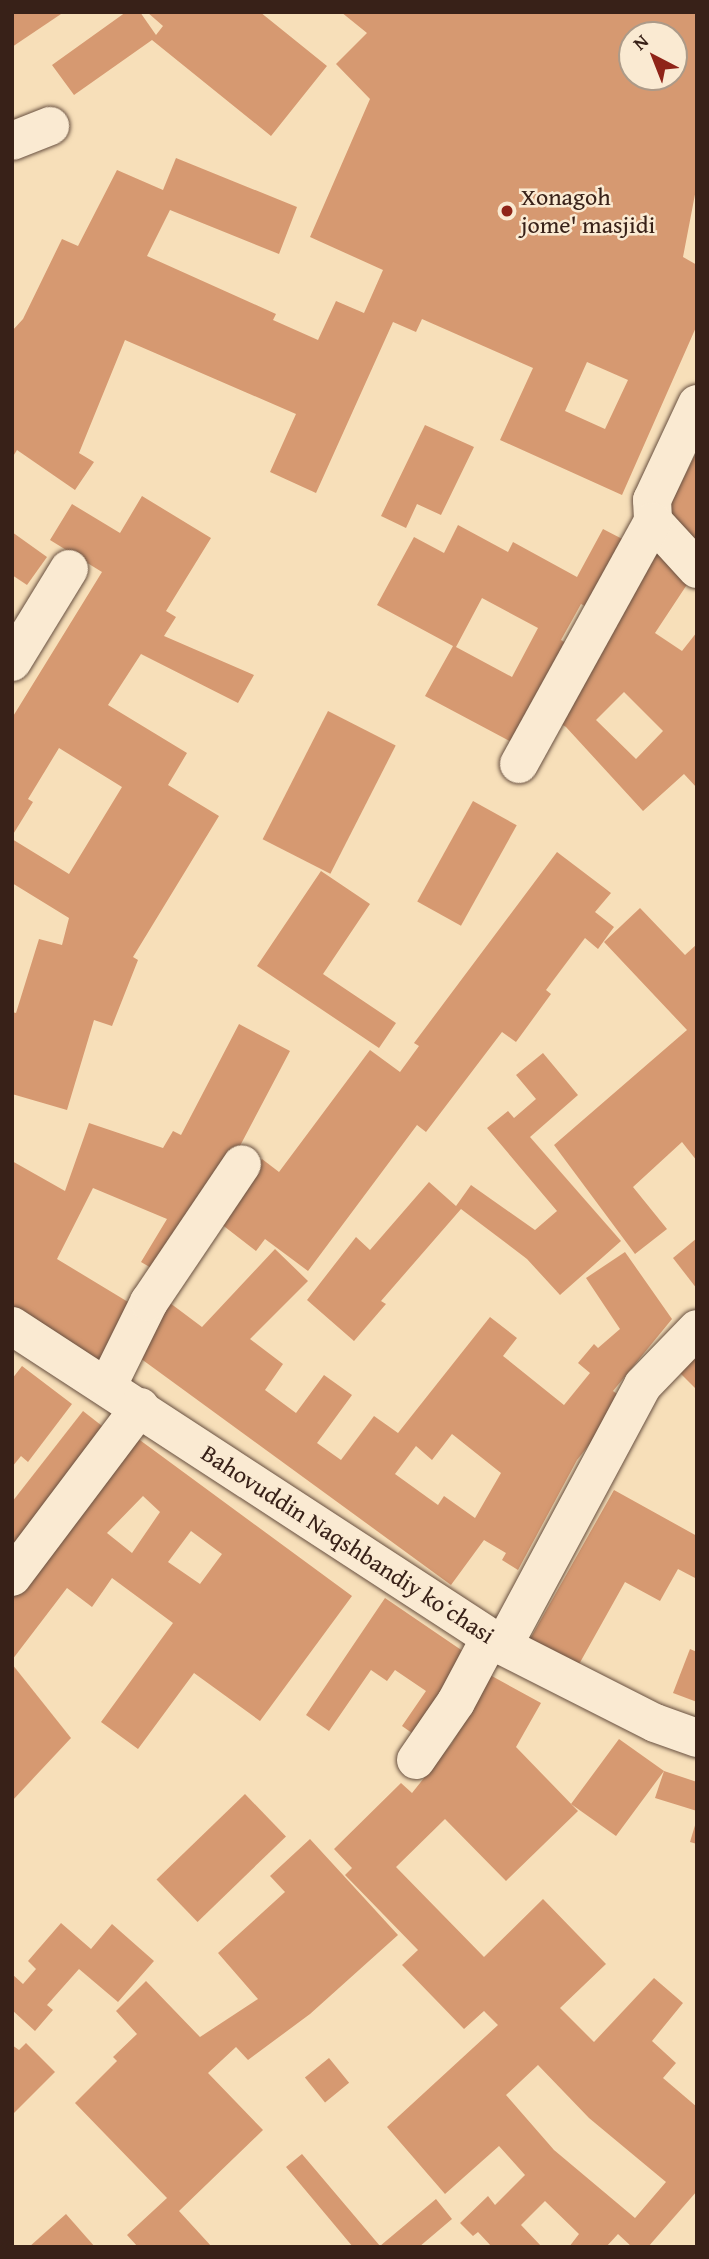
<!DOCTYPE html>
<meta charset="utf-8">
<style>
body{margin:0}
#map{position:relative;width:709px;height:2259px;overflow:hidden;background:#f7dfb9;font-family:"Gentium Book Plus",serif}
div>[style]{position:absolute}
.building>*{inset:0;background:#d69971;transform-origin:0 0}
.roads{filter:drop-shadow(0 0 2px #685040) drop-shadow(0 0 2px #685040)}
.minor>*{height:38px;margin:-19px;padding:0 19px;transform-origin:19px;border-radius:19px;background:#faead2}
.dots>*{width:19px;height:19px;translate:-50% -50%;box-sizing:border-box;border:4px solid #faead2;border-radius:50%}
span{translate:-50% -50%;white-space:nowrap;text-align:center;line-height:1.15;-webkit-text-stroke:5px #faead2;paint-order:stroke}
.poi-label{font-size:24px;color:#382118}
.left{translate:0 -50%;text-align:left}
.street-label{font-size:24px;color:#382118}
.frame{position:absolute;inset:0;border:14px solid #382118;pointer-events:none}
.north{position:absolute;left:618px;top:21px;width:70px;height:70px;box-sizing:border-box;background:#faead2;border:2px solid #ac9a88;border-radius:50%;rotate:318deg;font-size:19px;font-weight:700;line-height:28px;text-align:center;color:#382118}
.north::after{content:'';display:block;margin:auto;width:24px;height:32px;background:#8f2418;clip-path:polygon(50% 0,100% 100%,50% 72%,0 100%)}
</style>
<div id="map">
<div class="building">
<div style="clip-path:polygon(12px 12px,64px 12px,12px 47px)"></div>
<div style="clip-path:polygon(126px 12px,140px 12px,156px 35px,163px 26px,147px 12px,260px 12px,327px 66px,271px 136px,152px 40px,74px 95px,52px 65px)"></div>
<div style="clip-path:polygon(evenodd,341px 12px,697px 12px,697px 184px,683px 257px,697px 265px,697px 325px,622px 495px,500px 440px,533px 368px,422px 319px,416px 332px,393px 322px,316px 493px,270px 472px,296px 414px,125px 340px,79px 453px,94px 462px,75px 490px,17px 450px,12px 458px,12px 331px,23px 319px,62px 239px,78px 246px,117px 170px,163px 190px,176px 158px,297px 207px,279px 254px,170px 210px,147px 256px,276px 314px,273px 320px,318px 340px,336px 301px,364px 313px,383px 270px,310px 237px,370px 99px,336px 64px,367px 33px,341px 12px,632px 35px,674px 35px,674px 77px,632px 77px,632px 35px,341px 12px,587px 362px,628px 380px,605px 429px,565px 411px,587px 362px)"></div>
<div style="clip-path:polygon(425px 425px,474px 447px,441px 515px,417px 504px,406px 528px,381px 516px)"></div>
<div style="clip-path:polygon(697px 451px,697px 552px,665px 516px)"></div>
<div style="clip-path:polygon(142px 496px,211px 538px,166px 611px,176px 617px,164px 636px,254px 675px,238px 703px,141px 654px,108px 705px,187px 753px,168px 785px,219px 816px,133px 957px,138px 960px,112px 1026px,94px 1020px,67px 1110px,12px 1094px,12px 1012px,16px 1013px,39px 939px,62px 945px,69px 918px,12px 883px,12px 839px,69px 874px,122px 787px,59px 748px,28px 799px,33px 802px,12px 836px,12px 718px,102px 572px,50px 540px,72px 504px,120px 533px)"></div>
<div style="clip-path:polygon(evenodd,458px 525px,508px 552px,513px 542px,577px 577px,603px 529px,630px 543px,593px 610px,581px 604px,561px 640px,574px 648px,521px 747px,425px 696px,453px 646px,377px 605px,414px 537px,444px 553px,458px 525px,482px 598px,538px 628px,512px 677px,456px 647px,482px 598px)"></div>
<div style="clip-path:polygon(12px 532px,47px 557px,27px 585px,12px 575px)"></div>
<div style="clip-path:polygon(evenodd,650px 545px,688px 583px,655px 633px,682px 651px,697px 632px,697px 788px,684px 774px,643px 811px,566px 727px,547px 715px,650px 545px,624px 692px,663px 731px,636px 759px,596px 720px,624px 692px)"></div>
<div style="left:328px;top:711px;width:76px;height:144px;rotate:27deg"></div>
<div style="left:473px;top:801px;width:50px;height:115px;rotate:29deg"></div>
<div style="clip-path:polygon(557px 852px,611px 893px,595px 912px,614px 927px,598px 949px,585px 938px,546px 990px,551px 994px,516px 1042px,502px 1032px,426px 1132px,417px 1125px,308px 1271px,265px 1239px,256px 1251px,216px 1220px,262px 1159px,279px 1172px,370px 1050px,400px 1072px,419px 1046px,414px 1043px)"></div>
<div style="clip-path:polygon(321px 871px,370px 904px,323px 974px,396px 1023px,379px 1048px,257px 966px)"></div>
<div style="clip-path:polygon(640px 908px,685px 955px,697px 944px,697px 1161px,682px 1142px,633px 1187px,667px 1229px,635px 1254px,554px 1145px,687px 1030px,604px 942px)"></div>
<div style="clip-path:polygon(239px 1024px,290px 1051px,232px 1161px,158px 1272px,141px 1262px,167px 1219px,93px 1188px,57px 1259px,138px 1308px,103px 1366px,12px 1314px,12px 1161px,65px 1191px,89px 1123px,163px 1148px,173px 1131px,181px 1135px)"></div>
<div style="clip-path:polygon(543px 1053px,578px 1095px,530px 1137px,621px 1241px,560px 1295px,527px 1259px,461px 1209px,381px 1301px,386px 1304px,354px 1341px,307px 1300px,356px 1237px,370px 1250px,429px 1182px,456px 1206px,471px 1185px,535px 1230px,557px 1211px,487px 1128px,508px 1111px,514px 1118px,536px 1099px,516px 1075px)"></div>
<div style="clip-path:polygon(697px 1238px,697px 1289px,673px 1258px)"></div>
<div style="clip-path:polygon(evenodd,275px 1249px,308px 1281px,250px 1339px,283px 1364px,265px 1390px,296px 1413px,324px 1375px,352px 1395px,317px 1443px,341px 1460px,374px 1416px,398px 1433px,490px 1317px,517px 1338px,503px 1356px,564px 1405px,590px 1373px,578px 1363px,594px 1344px,598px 1348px,620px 1329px,586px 1278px,625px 1252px,672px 1319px,613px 1391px,625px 1400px,577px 1460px,518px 1570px,502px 1560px,506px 1553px,484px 1540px,451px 1585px,129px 1350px,166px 1300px,202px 1327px,275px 1249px,452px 1434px,501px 1473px,475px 1518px,444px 1496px,438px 1505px,395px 1474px,416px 1446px,432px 1460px,452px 1434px)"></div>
<div style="clip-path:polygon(697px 1350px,697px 1390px,677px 1370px)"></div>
<div style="clip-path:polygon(22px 1366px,72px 1404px,28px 1462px,21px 1456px,12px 1467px,12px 1379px)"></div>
<div style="clip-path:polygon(83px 1411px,111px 1433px,12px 1561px,12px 1502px)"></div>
<div style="clip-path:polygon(evenodd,133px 1435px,352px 1596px,260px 1721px,194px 1673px,138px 1749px,101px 1722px,173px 1623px,112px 1578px,92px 1607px,67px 1588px,12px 1660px,12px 1597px,133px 1435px,143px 1496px,160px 1512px,132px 1553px,107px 1533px,143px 1496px,133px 1435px,191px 1531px,222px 1554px,200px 1584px,168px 1562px,191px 1531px)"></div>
<div style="clip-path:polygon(614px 1490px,697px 1536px,697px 1579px,678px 1569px,660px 1601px,625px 1582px,578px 1666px,530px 1639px)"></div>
<div style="clip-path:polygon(385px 1598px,473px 1658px,419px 1738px,402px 1726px,426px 1691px,395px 1670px,387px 1681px,371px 1670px,329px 1731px,306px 1715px)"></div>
<div style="clip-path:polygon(690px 1649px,697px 1652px,697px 1702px,673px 1693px)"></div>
<div style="clip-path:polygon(12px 1664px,71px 1738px,12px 1801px)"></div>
<div style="clip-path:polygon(evenodd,490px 1675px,541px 1703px,516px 1747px,578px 1811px,506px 1881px,445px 1819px,396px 1867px,484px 1957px,543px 1899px,606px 1964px,560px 2008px,594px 2042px,654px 1978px,683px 2003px,652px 2041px,676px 2063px,663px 2078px,697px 2107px,697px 2191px,648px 2247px,632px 2247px,618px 2234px,606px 2247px,569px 2247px,579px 2234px,545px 2201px,521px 2225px,542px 2247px,492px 2247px,478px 2232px,473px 2236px,460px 2223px,488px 2196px,495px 2205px,525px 2175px,499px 2146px,445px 2194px,387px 2127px,498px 2025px,484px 2011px,464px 2029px,402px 1965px,418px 1950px,345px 1875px,352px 1868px,334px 1849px,401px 1783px,412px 1793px,452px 1743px,490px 1675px,538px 2065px,589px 2118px,666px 2182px,635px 2218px,554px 2150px,506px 2095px,538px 2065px)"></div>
<div style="clip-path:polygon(619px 1739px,664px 1771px,697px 1782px,697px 1811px,655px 1798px,664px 1771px,616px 1836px,571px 1804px)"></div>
<div style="left:245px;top:1794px;width:59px;height:123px;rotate:46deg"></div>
<div style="clip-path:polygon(696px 1822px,697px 1822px,697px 1844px,690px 1842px)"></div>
<div style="clip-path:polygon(310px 1839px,398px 1935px,310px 2014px,248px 2060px,236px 2047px,208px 2073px,263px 2130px,179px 2211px,212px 2247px,138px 2247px,127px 2235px,167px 2198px,75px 2103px,117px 2061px,113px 2057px,137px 2034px,116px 2011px,146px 1981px,200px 2037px,258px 1999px,218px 1953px,285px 1892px,270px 1876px)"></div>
<div style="clip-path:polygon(61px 1923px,91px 1949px,112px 1924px,154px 1961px,118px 2002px,79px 1969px,47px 2005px,53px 2010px,35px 2031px,12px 2010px,12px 1974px,23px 1984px,36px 1969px,28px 1961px)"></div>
<div style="clip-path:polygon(26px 2043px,55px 2072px,12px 2115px,12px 2045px,19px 2050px)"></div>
<div style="left:329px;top:2058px;width:32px;height:31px;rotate:51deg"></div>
<div style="clip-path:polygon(302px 2154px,380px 2246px,436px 2199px,452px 2219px,419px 2247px,353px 2247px,286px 2167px)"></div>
<div style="clip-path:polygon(66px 2214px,95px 2247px,29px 2247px)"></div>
</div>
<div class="roads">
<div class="minor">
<div style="left:12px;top:141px;width:41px;rotate:-21.5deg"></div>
<div style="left:697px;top:404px;width:106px;rotate:115.1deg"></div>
<div style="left:652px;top:500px;width:21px;rotate:87deg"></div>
<div style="left:653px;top:521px;width:65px;rotate:47.5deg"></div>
<div style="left:12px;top:662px;width:109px;rotate:-58.5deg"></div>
<div style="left:519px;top:764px;width:277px;rotate:-61.1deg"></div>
<div style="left:12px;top:1326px;width:586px;rotate:33.09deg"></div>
<div style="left:503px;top:1646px;width:170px;rotate:26.9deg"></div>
<div style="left:655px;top:1723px;width:45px;rotate:19.7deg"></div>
<div style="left:108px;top:1385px;width:93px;rotate:-63.7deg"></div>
<div style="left:149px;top:1302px;width:166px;rotate:-56deg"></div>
<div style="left:12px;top:1577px;width:213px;rotate:-53deg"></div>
<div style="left:503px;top:1646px;width:296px;rotate:-61.8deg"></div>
<div style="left:643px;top:1385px;width:78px;rotate:-46deg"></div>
<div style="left:416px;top:1760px;width:70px;rotate:-55.4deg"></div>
<div style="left:456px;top:1702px;width:72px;rotate:-62deg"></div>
</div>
</div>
<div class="dots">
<div style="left:507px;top:211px;background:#8f2418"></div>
</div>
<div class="poi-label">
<span class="left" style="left:521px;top:211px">Xonagoh<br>jome' masjidi</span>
</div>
<div class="street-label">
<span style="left:348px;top:1544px;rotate:33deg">Bahovuddin Naqshbandiy koʻchasi</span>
</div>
<div class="frame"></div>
<div class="north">N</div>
</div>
